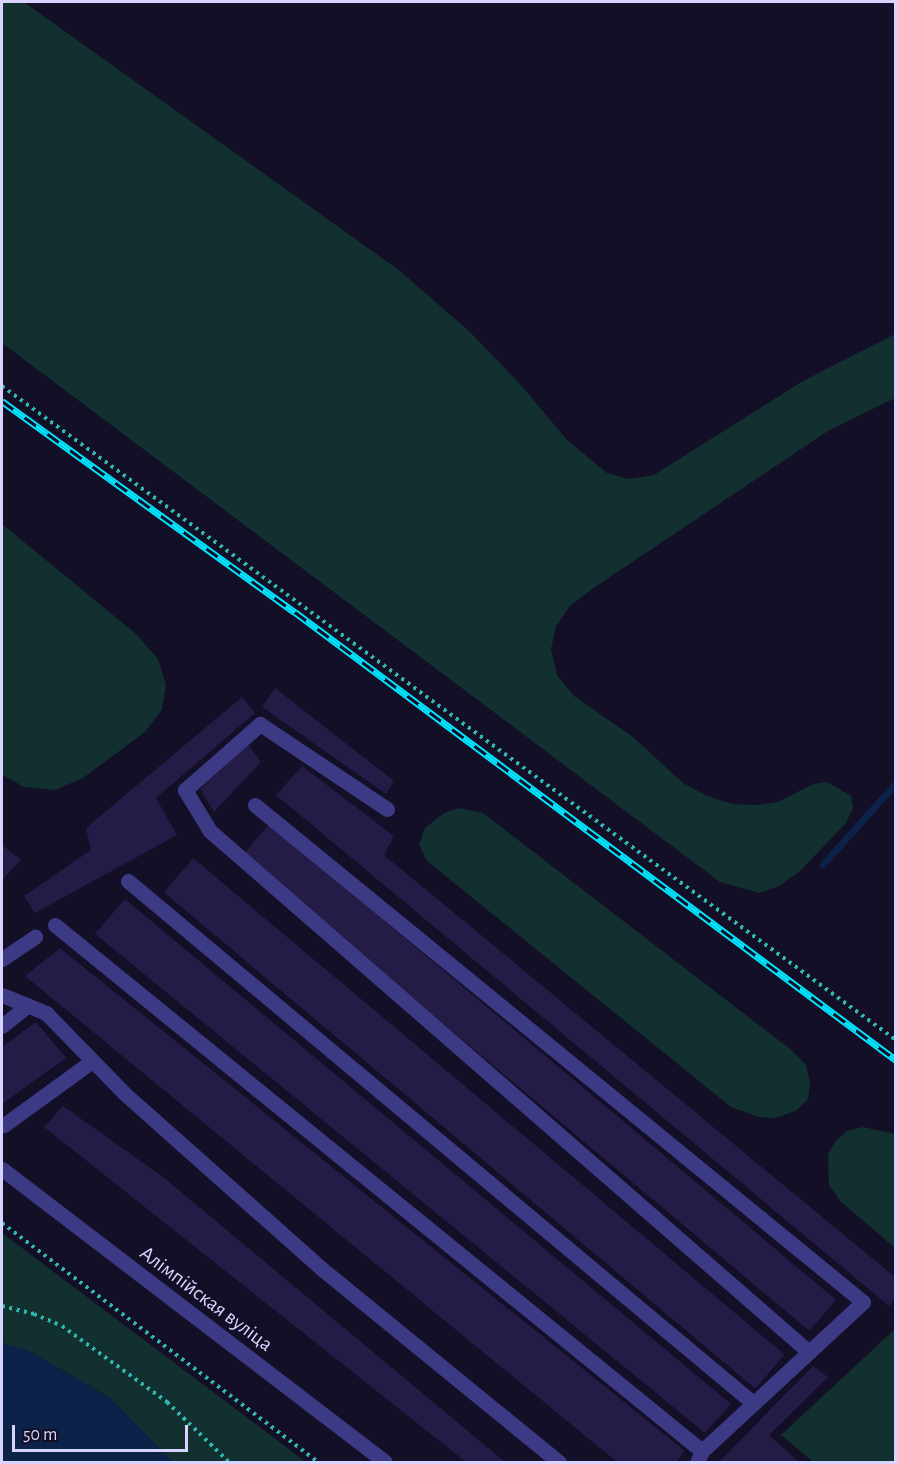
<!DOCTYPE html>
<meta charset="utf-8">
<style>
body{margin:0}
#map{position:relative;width:897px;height:1464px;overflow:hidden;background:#130f26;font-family:"Alegreya Sans",sans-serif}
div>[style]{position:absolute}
.green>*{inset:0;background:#12302f}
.water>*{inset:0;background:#0c2248}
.stream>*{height:7px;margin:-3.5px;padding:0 3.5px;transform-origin:3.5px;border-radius:3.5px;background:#0c2248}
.building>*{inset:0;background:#241b47;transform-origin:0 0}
.path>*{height:4px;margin-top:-2px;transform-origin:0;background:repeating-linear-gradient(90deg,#2fb8b0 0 3px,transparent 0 7.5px)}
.minor>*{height:15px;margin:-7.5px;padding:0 7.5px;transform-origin:7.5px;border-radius:7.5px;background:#3d3a85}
.rail>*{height:7px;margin-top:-3.5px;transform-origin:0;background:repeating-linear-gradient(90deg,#130f26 0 14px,#00e5ff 0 28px);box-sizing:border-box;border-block:2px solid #00e5ff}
span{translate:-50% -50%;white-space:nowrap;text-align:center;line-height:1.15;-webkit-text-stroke:4.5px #130f26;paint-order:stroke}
.street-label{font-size:21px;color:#d9d4ff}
.frame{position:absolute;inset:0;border:3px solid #d9d4ff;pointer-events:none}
.scale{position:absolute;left:12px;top:1425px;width:176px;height:27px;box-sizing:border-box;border:3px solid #d9d4ff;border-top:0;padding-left:8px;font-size:18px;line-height:21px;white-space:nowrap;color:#d9d4ff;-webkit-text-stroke:4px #130f26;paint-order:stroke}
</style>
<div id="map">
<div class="green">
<div style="clip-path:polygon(2px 2px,24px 2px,400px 271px,470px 332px,521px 385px,567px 440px,607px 473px,628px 479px,654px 475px,803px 381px,895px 334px,895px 398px,828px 431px,592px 589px,570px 606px,556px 626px,551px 649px,557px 675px,574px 696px,633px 737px,683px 783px,707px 796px,733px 804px,758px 805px,778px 802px,813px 784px,827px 782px,851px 796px,853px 808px,846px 823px,799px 872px,779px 886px,760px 893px,720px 882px,2px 343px)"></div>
<div style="clip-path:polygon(2px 524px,135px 633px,158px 659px,166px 685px,162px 709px,145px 732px,83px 778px,55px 790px,24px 787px,2px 775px)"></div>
<div style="clip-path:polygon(459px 808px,483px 813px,790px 1049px,806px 1065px,810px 1083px,808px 1099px,797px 1110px,776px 1118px,759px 1117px,731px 1107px,427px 861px,419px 845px,425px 828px,444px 813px)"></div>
<div style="clip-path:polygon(863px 1127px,895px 1134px,895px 1248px,841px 1202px,829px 1185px,828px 1154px,835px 1142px,847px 1131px)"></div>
<div style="clip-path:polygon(2px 1233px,306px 1462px,173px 1462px,109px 1397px,27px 1350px,2px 1343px)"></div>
<div style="clip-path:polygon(895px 1329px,895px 1462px,813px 1462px,781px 1435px)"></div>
</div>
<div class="water">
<div style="clip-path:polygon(2px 1343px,27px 1350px,109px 1397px,173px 1462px,2px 1462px)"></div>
</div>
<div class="stream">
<div style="left:823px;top:864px;width:109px;rotate:-48deg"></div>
</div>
<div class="building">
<div style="clip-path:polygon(275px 688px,394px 781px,386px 794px,262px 707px)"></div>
<div style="clip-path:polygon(242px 697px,255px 713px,156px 798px,177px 835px,35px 913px,24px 896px,91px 850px,86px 828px)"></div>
<div style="clip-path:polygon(248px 744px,261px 762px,214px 812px,200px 789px)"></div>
<div style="clip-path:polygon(302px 766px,394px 836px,384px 855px,896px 1278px,896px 1297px,889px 1306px,276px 795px)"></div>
<div style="left:269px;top:824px;width:740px;height:41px;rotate:40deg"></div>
<div style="clip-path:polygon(2px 845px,21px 860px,2px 880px)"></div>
<div style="left:193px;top:858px;width:772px;height:45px;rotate:40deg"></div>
<div style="clip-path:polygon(125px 899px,731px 1404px,705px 1433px,95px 934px)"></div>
<div style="clip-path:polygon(60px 948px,685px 1451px,676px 1462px,617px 1462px,25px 976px)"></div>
<div style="clip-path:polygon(36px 1022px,66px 1058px,2px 1104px,2px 1047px)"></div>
<div style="clip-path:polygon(63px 1106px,163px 1177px,505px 1462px,466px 1462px,44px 1127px)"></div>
<div style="clip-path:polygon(813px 1366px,828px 1377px,769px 1435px,799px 1462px,719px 1462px)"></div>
</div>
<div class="path">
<div style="left:2px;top:386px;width:1108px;rotate:36.19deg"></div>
<div style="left:2px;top:1223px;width:396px;rotate:37.1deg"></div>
<div style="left:2px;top:1306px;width:33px;rotate:14deg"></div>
<div style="left:34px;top:1314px;width:30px;rotate:23deg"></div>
<div style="left:62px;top:1326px;width:130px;rotate:35.9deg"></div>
<div style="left:167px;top:1402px;width:86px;rotate:44.1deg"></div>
</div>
<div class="minor">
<div style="left:255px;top:805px;width:785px;rotate:39.26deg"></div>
<div style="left:863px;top:1302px;width:219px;rotate:137.2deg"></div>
<div style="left:702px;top:1451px;width:12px;rotate:114deg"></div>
<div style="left:387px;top:809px;width:153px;rotate:-146.2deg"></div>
<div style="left:260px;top:724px;width:100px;rotate:138.7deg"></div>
<div style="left:185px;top:790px;width:48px;rotate:58.6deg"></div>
<div style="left:210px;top:831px;width:794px;rotate:41.02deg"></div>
<div style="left:128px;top:881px;width:814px;rotate:39.87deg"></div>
<div style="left:55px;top:925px;width:834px;rotate:39.11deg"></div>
<div style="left:2px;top:959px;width:40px;rotate:-34deg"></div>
<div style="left:2px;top:995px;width:48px;rotate:22.2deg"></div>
<div style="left:46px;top:1013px;width:113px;rotate:45.7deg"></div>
<div style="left:125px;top:1094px;width:264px;rotate:41.6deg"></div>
<div style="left:322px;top:1269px;width:306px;rotate:39.2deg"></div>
<div style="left:2px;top:1026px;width:33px;rotate:-39deg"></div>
<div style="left:4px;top:1125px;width:109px;rotate:-36deg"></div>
<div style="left:2px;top:1169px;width:482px;rotate:37.4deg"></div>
</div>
<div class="rail">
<div style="left:2px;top:401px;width:361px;rotate:35.8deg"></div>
<div style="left:295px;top:612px;width:750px;rotate:36.7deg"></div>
</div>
<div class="street-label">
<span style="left:206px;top:1299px;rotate:37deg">Алімпійская вуліца</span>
</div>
<div class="frame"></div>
<div class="scale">50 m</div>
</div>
